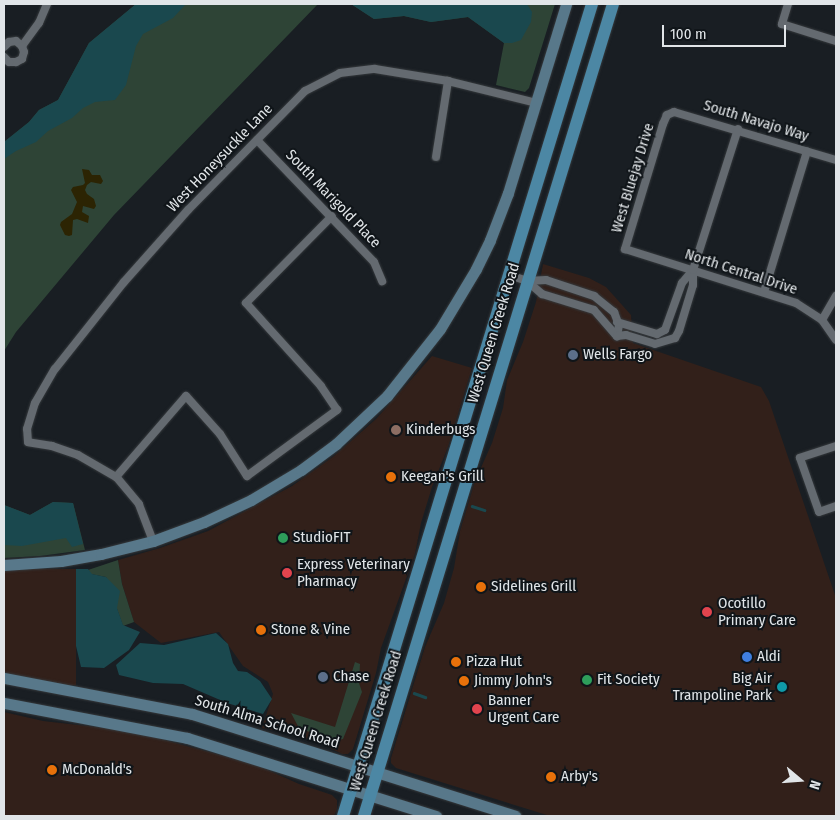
<!DOCTYPE html>
<style>
body{margin:0}
#map{position:relative;width:840px;height:820px;overflow:hidden;background:#191e23;font-family:"Fira Sans Condensed",sans-serif}
div>[style]{position:absolute}
.commercial>*{inset:0;background:#32201a;transform-origin:0 0}
.green>*{inset:0;background:#2e4436}
.sand>*{inset:0;background:#2c2403}
.water>*{inset:0;background:#1a484e}
.stream>*{height:2.5px;margin:-1.25px;padding:0 1.25px;transform-origin:1.25px;border-radius:1.25px;background:#1a484e}
.roads{filter:drop-shadow(0 0 1px #35393c) drop-shadow(0 0 1px #35393c)}
.street>*{height:8px;margin:-4px;padding:0 4px;transform-origin:4px;border-radius:4px;background:#646a70}
.secondary>*{height:11px;margin:-5.5px;padding:0 5.5px;transform-origin:5.5px;border-radius:5.5px;background:#58788a}
.primary>*{height:12px;margin:-6px;padding:0 6px;transform-origin:6px;border-radius:6px;background:#4c87a4}
.dots>*{width:14px;height:14px;translate:-50% -50%;box-sizing:border-box;border:2px solid #101519;border-radius:50%}
span{translate:-50% -50%;white-space:nowrap;text-align:center;line-height:1.15;-webkit-text-stroke:4px #101519;paint-order:stroke}
.street-label{font-size:15px;color:#e1e5e8}
.poi-label{font-size:15px;color:#e1e5e8}
.left{translate:0 -50%;text-align:left}
.right{translate:-100% -50%;text-align:right}
.frame{position:absolute;inset:0;border:5px solid #e1e5e8;pointer-events:none}
.north{position:absolute;left:775px;top:755px;width:50px;height:50px;-webkit-text-stroke:4px #101519;paint-order:stroke;rotate:108deg;font-size:14px;font-weight:700;line-height:20px;text-align:center;color:#e1e5e8}
.north::after{content:'';display:block;margin:auto;width:18px;height:22px;background:#e1e5e8;clip-path:polygon(50% 0,100% 100%,50% 72%,0 100%)}
.scale{position:absolute;left:662px;top:25px;width:124px;height:22px;box-sizing:border-box;border:2px solid #e1e5e8;border-top:0;padding-left:6px;font-size:15px;line-height:18px;white-space:nowrap;color:#e1e5e8;-webkit-text-stroke:4px #101519;paint-order:stroke}
</style>
<div id="map">
<div class="commercial">
<div style="clip-path:polygon(543px 264px,589px 278px,606px 287px,631px 315px,633px 343px,761px 387px,769px 401px,836px 598px,836px 816px,550px 816px,396px 768px,391px 763px,391px 758px,425px 647px,444px 603px,454px 568px,460px 531px,475px 481px,492px 443px,503px 408px,507px 380px,523px 342px,536px 302px)"></div>
<div style="clip-path:polygon(432px 356px,472px 368px,448px 447px,432px 487px,421px 523px,415px 554px,381px 648px,376px 673px,353px 749px,348px 754px,342px 754px,318px 742px,290px 733px,262px 728px,273px 694px,268px 682px,243px 666px,219px 632px,161px 643px,134px 622px,122px 584px,118px 560px,160px 548px,208px 531px,292px 486px,334px 456px,376px 419px)"></div>
<div style="left:76px;top:569px;width:116px;height:72px;rotate:90deg"></div>
<div style="clip-path:polygon(4px 712px,43px 721px,105px 728px,157px 738px,235px 759px,259px 766px,299px 784px,332px 795px,337px 800px,337px 809px,334px 816px,4px 816px)"></div>
</div>
<div class="green">
<div style="clip-path:polygon(136px 4px,318px 4px,114px 215px,16px 332px,4px 351px,4px 142px,29px 122px,39px 110px,58px 100px,89px 43px)"></div>
<div style="clip-path:polygon(351px 4px,555px 4px,529px 88px,525px 92px,496px 85px,504px 43px,468px 17px,431px 22px,404px 16px,374px 19px)"></div>
<div style="clip-path:polygon(53px 502px,73px 503px,85px 550px,40px 556px,4px 558px,4px 505px,30px 515px)"></div>
<div style="clip-path:polygon(118px 560px,122px 584px,134px 622px,123px 626px,106px 577px,91px 574px,88px 570px)"></div>
<div style="clip-path:polygon(355px 662px,360px 664px,359px 683px,362px 692px,343px 739px,333px 741px,299px 728px,291px 713px,335px 727px)"></div>
</div>
<div class="sand">
<div style="clip-path:polygon(82px 169px,89px 170px,92px 175px,100px 175px,103px 181px,101px 184px,91px 182px,87px 185px,85px 190px,87px 194px,94px 199px,96px 206px,94px 209px,83px 206px,82px 212px,89px 216px,88px 223px,77px 219px,73px 220px,72px 235px,69px 236px,65px 235px,60px 225px,61px 222px,72px 214px,77px 202px,71px 190px,73px 187px,83px 185px,85px 183px)"></div>
</div>
<div class="water">
<div style="clip-path:polygon(136px 4px,186px 4px,173px 18px,143px 34px,136px 46px,126px 85px,115px 100px,95px 102px,83px 108px,72px 118px,48px 131px,36px 142px,16px 151px,4px 159px,4px 142px,29px 122px,39px 110px,58px 100px,89px 43px)"></div>
<div style="clip-path:polygon(351px 4px,527px 4px,532px 12px,531px 22px,521px 40px,512px 43px,504px 43px,468px 17px,431px 22px,404px 16px,374px 19px)"></div>
<div style="clip-path:polygon(53px 502px,73px 503px,83px 544px,72px 547px,66px 538px,22px 546px,4px 545px,4px 505px,30px 515px)"></div>
<div style="clip-path:polygon(76px 569px,88px 569px,92px 574px,106px 577px,120px 591px,117px 608px,123px 625px,140px 632px,129px 650px,104px 668px,81px 667px,76px 646px)"></div>
<div style="clip-path:polygon(216px 633px,228px 644px,233px 663px,238px 671px,247px 672px,260px 681px,272px 699px,263px 714px,227px 703px,183px 684px,153px 683px,119px 675px,116px 665px,140px 643px,164px 645px)"></div>
</div>
<div class="stream">
<div style="left:472px;top:506px;width:13px;rotate:18deg"></div>
<div style="left:414px;top:693px;width:12px;rotate:20deg"></div>
</div>
<div class="roads">
<div class="street">
<div style="left:788px;top:4px;width:21px;rotate:107deg"></div>
<div style="left:782px;top:24px;width:57px;rotate:17.5deg"></div>
<div style="left:22px;top:46px;width:29px;rotate:-54deg"></div>
<div style="left:39px;top:23px;width:21px;rotate:-67deg"></div>
<div style="left:4px;top:47px;width:7px;rotate:-45deg"></div>
<div style="left:9px;top:42px;width:7px;rotate:-8deg"></div>
<div style="left:16px;top:41px;width:8px;rotate:40deg"></div>
<div style="left:22px;top:46px;width:6px;rotate:72deg"></div>
<div style="left:24px;top:52px;width:7px;rotate:106deg"></div>
<div style="left:22px;top:59px;width:7px;rotate:153deg"></div>
<div style="left:16px;top:62px;width:7px;rotate:180deg"></div>
<div style="left:9px;top:62px;width:7px;rotate:-135deg"></div>
<div style="left:257px;top:140px;width:169px;rotate:46.2deg"></div>
<div style="left:374px;top:262px;width:21px;rotate:67deg"></div>
<div style="left:436px;top:157px;width:77px;rotate:-81deg"></div>
<div style="left:836px;top:160px;width:169px;rotate:-163.5deg"></div>
<div style="left:674px;top:112px;width:8px;rotate:157deg"></div>
<div style="left:667px;top:115px;width:10px;rotate:114deg"></div>
<div style="left:663px;top:124px;width:131px;rotate:106.9deg"></div>
<div style="left:625px;top:249px;width:179px;rotate:17.5deg"></div>
<div style="left:796px;top:303px;width:31px;rotate:33deg"></div>
<div style="left:822px;top:320px;width:24px;rotate:55deg"></div>
<div style="left:509px;top:275px;width:19px;rotate:18deg"></div>
<div style="left:527px;top:281px;width:19px;rotate:-3deg"></div>
<div style="left:546px;top:280px;width:51px;rotate:18.4deg"></div>
<div style="left:594px;top:296px;width:26px;rotate:39deg"></div>
<div style="left:614px;top:312px;width:14px;rotate:69deg"></div>
<div style="left:619px;top:325px;width:11px;rotate:100deg"></div>
<div style="left:527px;top:281px;width:20px;rotate:41deg"></div>
<div style="left:542px;top:294px;width:54px;rotate:17.1deg"></div>
<div style="left:594px;top:310px;width:35px;rotate:49deg"></div>
<div style="left:764px;top:292px;width:147px;rotate:-73deg"></div>
<div style="left:822px;top:320px;width:28px;rotate:-60deg"></div>
<div style="left:617px;top:322px;width:42px;rotate:16.7deg"></div>
<div style="left:657px;top:334px;width:9px;rotate:-27deg"></div>
<div style="left:665px;top:330px;width:50px;rotate:-70.1deg"></div>
<div style="left:682px;top:283px;width:17px;rotate:-50deg"></div>
<div style="left:617px;top:336px;width:9px;rotate:-6deg"></div>
<div style="left:626px;top:335px;width:30px;rotate:17deg"></div>
<div style="left:655px;top:344px;width:21px;rotate:-17deg"></div>
<div style="left:675px;top:338px;width:8px;rotate:-60deg"></div>
<div style="left:679px;top:331px;width:48px;rotate:-73.1deg"></div>
<div style="left:693px;top:285px;width:15px;rotate:-90deg"></div>
<div style="left:693px;top:270px;width:148px;rotate:-72.3deg"></div>
<div style="left:836px;top:446px;width:38px;rotate:162deg"></div>
<div style="left:800px;top:458px;width:57px;rotate:70.6deg"></div>
<div style="left:819px;top:512px;width:18px;rotate:-19deg"></div>
<div style="left:116px;top:477px;width:107px;rotate:-49.2deg"></div>
<div style="left:186px;top:396px;width:51px;rotate:48.2deg"></div>
<div style="left:220px;top:434px;width:50px;rotate:57.3deg"></div>
<div style="left:247px;top:476px;width:112px;rotate:-36.3deg"></div>
<div style="left:337px;top:410px;width:29px;rotate:-124deg"></div>
<div style="left:321px;top:386px;width:112px;rotate:-132.1deg"></div>
<div style="left:246px;top:303px;width:122px;rotate:-45.3deg"></div>
<div style="left:153px;top:541px;width:40px;rotate:-111deg"></div>
<div style="left:139px;top:504px;width:35px;rotate:-130deg"></div>
<div style="left:116px;top:477px;width:44px;rotate:-149.9deg"></div>
<div style="left:78px;top:455px;width:28px;rotate:-161deg"></div>
<div style="left:52px;top:446px;width:24px;rotate:-171deg"></div>
<div style="left:28px;top:442px;width:13px;rotate:-94deg"></div>
<div style="left:27px;top:429px;width:27px;rotate:-73deg"></div>
<div style="left:35px;top:403px;width:39px;rotate:-60deg"></div>
<div style="left:55px;top:369px;width:111px;rotate:-51.6deg"></div>
<div style="left:124px;top:282px;width:96px;rotate:-48.4deg"></div>
<div style="left:188px;top:210px;width:167px;rotate:-45.5deg"></div>
<div style="left:305px;top:91px;width:39px;rotate:-27deg"></div>
<div style="left:340px;top:73px;width:35px;rotate:-7deg"></div>
<div style="left:375px;top:69px;width:74px;rotate:9.3deg"></div>
<div style="left:448px;top:81px;width:91px;rotate:14deg"></div>
</div>
<div class="secondary">
<div style="left:4px;top:565px;width:57px;rotate:-4deg"></div>
<div style="left:61px;top:561px;width:41px;rotate:-9.9deg"></div>
<div style="left:101px;top:554px;width:54px;rotate:-14deg"></div>
<div style="left:153px;top:541px;width:54px;rotate:-20.4deg"></div>
<div style="left:204px;top:522px;width:52px;rotate:-25.1deg"></div>
<div style="left:251px;top:500px;width:58px;rotate:-31deg"></div>
<div style="left:301px;top:470px;width:44px;rotate:-36.6deg"></div>
<div style="left:336px;top:444px;width:70px;rotate:-43.3deg"></div>
<div style="left:387px;top:396px;width:85px;rotate:-51.7deg"></div>
<div style="left:440px;top:329px;width:70px;rotate:-59deg"></div>
<div style="left:476px;top:269px;width:32px;rotate:-64deg"></div>
<div style="left:490px;top:240px;width:50px;rotate:-69deg"></div>
<div style="left:508px;top:193px;width:198px;rotate:-72.9deg"></div>
<div style="left:4px;top:678px;width:191px;rotate:10.8deg"></div>
<div style="left:192px;top:714px;width:339px;rotate:17.5deg"></div>
<div style="left:4px;top:703px;width:186px;rotate:10.8deg"></div>
<div style="left:187px;top:738px;width:261px;rotate:17.4deg"></div>
</div>
<div class="primary">
<div style="left:343px;top:816px;width:849px;rotate:-72.95deg"></div>
<div style="left:364px;top:816px;width:849px;rotate:-72.95deg"></div>
</div>
</div>
<div class="dots">
<div style="left:573px;top:355px;background:#5c6f8a"></div>
<div style="left:396px;top:430px;background:#8d6e63"></div>
<div style="left:391px;top:477px;background:#e8710a"></div>
<div style="left:283px;top:538px;background:#2e9e5b"></div>
<div style="left:287px;top:573px;background:#e0444e"></div>
<div style="left:481px;top:587px;background:#e8710a"></div>
<div style="left:707px;top:612px;background:#e0444e"></div>
<div style="left:261px;top:630px;background:#e8710a"></div>
<div style="left:747px;top:657px;background:#3f7fe0"></div>
<div style="left:456px;top:662px;background:#e8710a"></div>
<div style="left:323px;top:677px;background:#5c6f8a"></div>
<div style="left:587px;top:680px;background:#2e9e5b"></div>
<div style="left:464px;top:681px;background:#e8710a"></div>
<div style="left:782px;top:687px;background:#0f9aa8"></div>
<div style="left:477px;top:709px;background:#e0444e"></div>
<div style="left:52px;top:770px;background:#e8710a"></div>
<div style="left:551px;top:777px;background:#e8710a"></div>
</div>
<div class="street-label">
<span style="left:756px;top:121px;rotate:17deg">South Navajo Way</span>
<span style="left:220px;top:158px;rotate:-46deg">West Honeysuckle Lane</span>
<span style="left:633px;top:178px;rotate:-73deg">West Bluejay Drive</span>
<span style="left:333px;top:199px;rotate:46deg">South Marigold Place</span>
<span style="left:741px;top:272px;rotate:18deg">North Central Drive</span>
<span style="left:494px;top:333px;rotate:-73deg">West Queen Creek Road</span>
<span style="left:376px;top:721px;rotate:-73deg">West Queen Creek Road</span>
<span style="left:267px;top:722px;rotate:17deg">South Alma School Road</span>
</div>
<div class="poi-label">
<span class="left" style="left:583px;top:355px">Wells Fargo</span>
<span class="left" style="left:406px;top:430px">Kinderbugs</span>
<span class="left" style="left:401px;top:477px">Keegan's Grill</span>
<span class="left" style="left:293px;top:538px">StudioFIT</span>
<span class="left" style="left:297px;top:573px">Express Veterinary<br>Pharmacy</span>
<span class="left" style="left:491px;top:587px">Sidelines Grill</span>
<span class="left" style="left:718px;top:612px">Ocotillo<br>Primary Care</span>
<span class="left" style="left:271px;top:630px">Stone &amp; Vine</span>
<span class="left" style="left:757px;top:657px">Aldi</span>
<span class="left" style="left:466px;top:662px">Pizza Hut</span>
<span class="left" style="left:333px;top:677px">Chase</span>
<span class="right" style="left:772px;top:687px">Big Air<br>Trampoline Park</span>
<span class="left" style="left:597px;top:680px">Fit Society</span>
<span class="left" style="left:474px;top:681px">Jimmy John's</span>
<span class="left" style="left:488px;top:709px">Banner<br>Urgent Care</span>
<span class="left" style="left:62px;top:770px">McDonald's</span>
<span class="left" style="left:561px;top:777px">Arby's</span>
</div>
<div class="frame"></div>
<div class="north">N</div>
<div class="scale">100 m</div>
</div>
